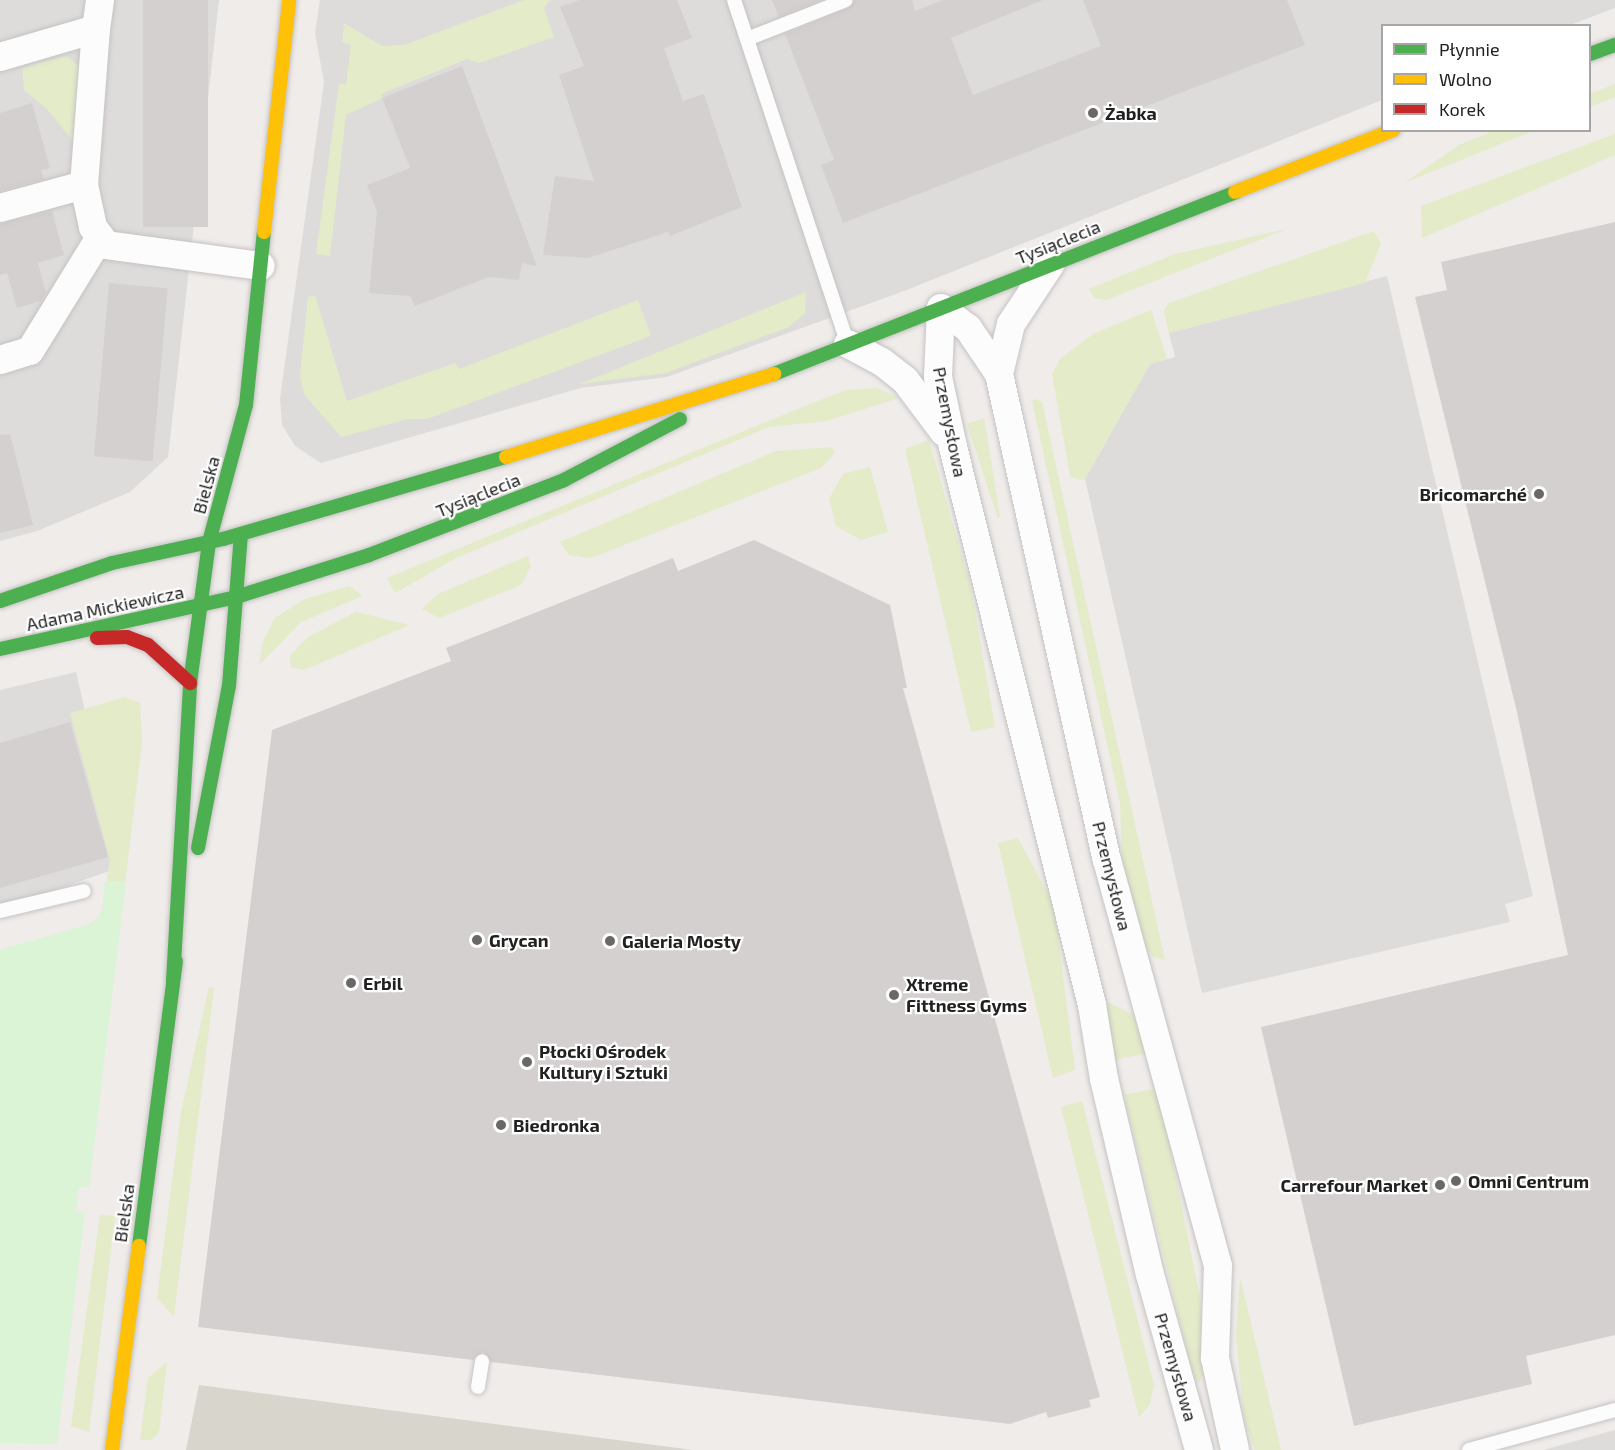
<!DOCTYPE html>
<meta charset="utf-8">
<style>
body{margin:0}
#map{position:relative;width:1615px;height:1450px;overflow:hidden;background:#efecea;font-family:"Exo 2",sans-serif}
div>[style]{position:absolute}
.residential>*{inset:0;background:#dedcdb}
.religious>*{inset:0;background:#dddcdb}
.construction>*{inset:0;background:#d8d5cc}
.grass>*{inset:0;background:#e3ebc9}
.park>*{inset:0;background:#dcf4d6}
.building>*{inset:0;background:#d4d0cf;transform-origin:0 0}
.roads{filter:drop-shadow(0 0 2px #c5c3c2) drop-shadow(0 0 2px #c5c3c2)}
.lane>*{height:14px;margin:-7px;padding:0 7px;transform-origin:7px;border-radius:7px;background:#fdfcfc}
.street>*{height:28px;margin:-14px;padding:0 14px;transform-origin:14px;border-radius:14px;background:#fdfcfc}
.fast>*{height:14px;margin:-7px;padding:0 7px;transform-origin:7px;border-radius:7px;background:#4caf50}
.slow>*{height:14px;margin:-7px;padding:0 7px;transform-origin:7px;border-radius:7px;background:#ffc107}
.jam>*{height:14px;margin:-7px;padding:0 7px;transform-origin:7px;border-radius:7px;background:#c62828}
.dots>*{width:16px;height:16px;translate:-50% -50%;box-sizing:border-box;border:3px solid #fff;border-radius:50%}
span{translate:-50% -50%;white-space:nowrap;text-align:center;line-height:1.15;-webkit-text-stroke:4.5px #fff;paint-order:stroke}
.poi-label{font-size:18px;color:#212121;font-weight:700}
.left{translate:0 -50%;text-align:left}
.right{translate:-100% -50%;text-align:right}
.street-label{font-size:18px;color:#212121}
.legend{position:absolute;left:1381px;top:24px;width:210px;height:108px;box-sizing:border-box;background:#fff;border:2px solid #a6a6a6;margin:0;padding:8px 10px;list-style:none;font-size:18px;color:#212121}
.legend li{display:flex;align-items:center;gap:12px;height:30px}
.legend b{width:30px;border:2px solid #a6a6a6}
</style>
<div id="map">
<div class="residential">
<div style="clip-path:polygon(0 0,219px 0,168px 457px,130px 492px,37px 531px,0 541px)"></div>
<div style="clip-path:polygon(320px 0,1615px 0,1615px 8px,1570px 25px,1382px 26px,1382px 100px,904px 291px,667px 377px,581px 388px,321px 463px,295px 446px,282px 425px,280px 398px,324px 82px,315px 33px)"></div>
<div style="clip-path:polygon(76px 672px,121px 867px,0 909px,0 690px)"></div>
</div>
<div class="religious">
<div style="clip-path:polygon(690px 0,716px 0,735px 56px,711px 60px)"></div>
<div style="clip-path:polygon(745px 87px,806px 278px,654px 337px,634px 287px,638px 300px,459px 369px,455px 363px,347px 401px,315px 295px,320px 255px,330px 256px,346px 115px,382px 98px,410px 168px,367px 186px,381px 222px,369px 293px,408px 291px,415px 306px,489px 277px,519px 280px,524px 263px,549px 268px,551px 252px,602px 254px,668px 232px,671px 236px,758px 201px,721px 91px)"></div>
<div style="clip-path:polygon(1387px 276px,1533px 896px,1505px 904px,1510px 922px,1202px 993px,1085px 479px,1150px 364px,1175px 357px,1169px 333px)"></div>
<div style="clip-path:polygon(36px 302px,46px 341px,39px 395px,0 404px,0 314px)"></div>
<div style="clip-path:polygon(1615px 1430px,1615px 1450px,1543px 1450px)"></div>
</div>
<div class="construction">
<div style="clip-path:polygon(199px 1385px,693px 1450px,186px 1450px)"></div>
</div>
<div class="grass">
<div style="clip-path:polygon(524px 0,550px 0,544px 8px,554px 37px,479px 63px,467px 59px,381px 94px,382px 98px,346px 115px,330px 256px,316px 254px,339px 84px,346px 84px,351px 45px,342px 42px,344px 23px,382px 46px,404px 45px)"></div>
<div style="clip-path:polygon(66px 56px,80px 66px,88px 141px,72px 140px,47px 109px,24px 90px,22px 68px)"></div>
<div style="clip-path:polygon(1615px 84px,1615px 97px,1590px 107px,1590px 94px)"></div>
<div style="clip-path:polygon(1496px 130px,1533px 131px,1404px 183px,1459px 145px)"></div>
<div style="clip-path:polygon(1615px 134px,1615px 155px,1422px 238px,1421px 206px)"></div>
<div style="clip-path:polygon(1287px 229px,1106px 300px,1095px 298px,1089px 289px,1175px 254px)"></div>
<div style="clip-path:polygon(1374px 231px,1381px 243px,1365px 283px,1169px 333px,1164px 310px,1169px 303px)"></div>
<div style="clip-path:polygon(806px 292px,805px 313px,789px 327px,666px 373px,580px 384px)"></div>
<div style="clip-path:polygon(315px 295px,347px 401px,455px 363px,459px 369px,638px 300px,651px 336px,427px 419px,408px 419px,341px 437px,304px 394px,300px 375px,308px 297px)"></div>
<div style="clip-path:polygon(1151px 310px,1167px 359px,1150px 364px,1085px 479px,1080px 480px,1070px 476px,1052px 374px,1060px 359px,1093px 334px)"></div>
<div style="clip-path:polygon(877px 388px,899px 398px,827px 421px,769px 427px,456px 558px,395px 593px,387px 578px,800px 408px,846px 390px)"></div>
<div style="clip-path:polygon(1037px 399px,1042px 402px,1165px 960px,1153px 957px,1144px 945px,1123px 878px,1120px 803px,1032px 401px)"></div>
<div style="clip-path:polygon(984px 418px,1000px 516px,998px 519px,967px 424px)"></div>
<div style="clip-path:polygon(929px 440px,971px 588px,995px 727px,971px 732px,905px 449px)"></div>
<div style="clip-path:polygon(832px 447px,835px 453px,821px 468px,591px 558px,569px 555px,560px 542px,776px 451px)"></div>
<div style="clip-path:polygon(870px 467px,888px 532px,861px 540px,836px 526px,829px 499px,843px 474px)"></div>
<div style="clip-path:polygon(528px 556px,531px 566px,521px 585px,439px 618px,422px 609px,438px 594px)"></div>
<div style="clip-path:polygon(350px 586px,362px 596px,301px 622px,259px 665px,263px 641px,275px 618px,305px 599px)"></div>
<div style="clip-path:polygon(356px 612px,409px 625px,304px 670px,291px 667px,290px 656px,308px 637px)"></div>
<div style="clip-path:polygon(125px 697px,140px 703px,142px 743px,122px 908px,59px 972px,0 950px,87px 926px,101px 916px,110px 860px,70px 713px)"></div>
<div style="clip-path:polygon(1018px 838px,1054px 905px,1075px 1070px,1053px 1078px,998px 843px)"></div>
<div style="clip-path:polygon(209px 987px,214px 988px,174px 1317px,157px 1298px,181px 1112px)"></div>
<div style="clip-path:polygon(1103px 1000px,1140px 1018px,1148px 1053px,1115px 1060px)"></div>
<div style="clip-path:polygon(1158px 1088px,1200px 1298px,1205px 1373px,1199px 1382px,1194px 1378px,1124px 1095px)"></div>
<div style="clip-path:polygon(1082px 1101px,1154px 1385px,1150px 1404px,1139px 1417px,1061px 1107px)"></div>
<div style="clip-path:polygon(100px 1215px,115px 1216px,89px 1432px,71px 1426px)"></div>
<div style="clip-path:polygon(1240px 1277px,1281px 1450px,1255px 1450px,1244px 1419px,1236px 1335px)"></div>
<div style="clip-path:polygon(167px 1362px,159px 1432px,152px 1440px,140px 1440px,148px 1378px)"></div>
</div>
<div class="park">
<div style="clip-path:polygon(105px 881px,126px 881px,89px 1188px,79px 1187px,76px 1211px,85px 1213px,57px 1444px,0 1443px,0 950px,93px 923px,102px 912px)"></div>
</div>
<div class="building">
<div style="left:143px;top:0;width:65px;height:227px"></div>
<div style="clip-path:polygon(579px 0,677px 0,692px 38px,664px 48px,683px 101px,704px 94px,742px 207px,670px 236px,668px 232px,588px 258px,543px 255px,555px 176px,594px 181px,559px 75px,584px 66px,560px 7px)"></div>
<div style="clip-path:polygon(772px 0,821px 0,779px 17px)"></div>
<div style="clip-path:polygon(855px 0,912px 0,915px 11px,943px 0,1043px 0,951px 38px,973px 95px,1101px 46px,1083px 0,1287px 0,1305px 45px,843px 223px,821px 165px,834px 160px,785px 34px,849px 8px)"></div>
<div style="clip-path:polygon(462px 66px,537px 266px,522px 263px,519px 280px,489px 277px,415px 306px,410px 296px,369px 293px,377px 212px,367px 185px,410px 168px,382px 98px)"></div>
<div style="clip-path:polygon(32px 103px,50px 168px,41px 170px,44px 179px,0 191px,0 113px)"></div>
<div style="clip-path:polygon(52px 211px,64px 255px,38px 263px,46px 293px,41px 301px,17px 308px,7px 273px,0 275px,0 224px)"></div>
<div style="clip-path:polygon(1615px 222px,1615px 1335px,1526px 1356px,1532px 1384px,1354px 1426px,1261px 1027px,1568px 955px,1517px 712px,1415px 297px,1447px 290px,1441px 262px)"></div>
<div style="left:109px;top:283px;width:59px;height:174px;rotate:5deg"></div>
<div style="clip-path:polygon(10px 434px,33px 525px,0 533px,0 435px)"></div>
<div style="clip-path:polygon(754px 540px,890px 605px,907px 688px,903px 688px,1100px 1397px,1089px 1400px,1091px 1407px,1048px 1418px,1046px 1412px,1010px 1424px,491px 1362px,483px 1352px,473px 1360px,198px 1327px,272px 730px,451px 661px,446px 648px,673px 558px,678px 571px)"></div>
<div style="clip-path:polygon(70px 722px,108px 857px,0 888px,0 743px)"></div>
</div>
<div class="roads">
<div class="lane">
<div style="left:734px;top:0;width:362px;rotate:71.7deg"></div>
<div style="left:747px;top:39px;width:106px;rotate:-21.5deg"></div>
<div style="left:0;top:911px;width:86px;rotate:-13.4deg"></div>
<div style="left:478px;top:1387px;width:26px;rotate:-81deg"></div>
<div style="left:1469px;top:1450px;width:151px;rotate:-15.3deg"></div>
</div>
<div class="street">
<div style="left:96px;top:29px;width:156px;rotate:94.4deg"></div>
<div style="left:84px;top:185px;width:43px;rotate:77.9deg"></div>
<div style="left:93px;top:227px;width:22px;rotate:54deg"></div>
<div style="left:106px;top:245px;width:156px;rotate:7.7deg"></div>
<div style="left:0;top:57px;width:100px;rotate:-16.3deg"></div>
<div style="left:96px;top:29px;width:29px;rotate:-82deg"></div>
<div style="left:0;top:208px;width:87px;rotate:-15.3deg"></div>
<div style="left:848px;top:344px;width:38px;rotate:28deg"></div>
<div style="left:882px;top:362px;width:29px;rotate:38deg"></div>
<div style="left:905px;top:380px;width:65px;rotate:53.1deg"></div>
<div style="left:0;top:360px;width:31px;rotate:-17deg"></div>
<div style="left:30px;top:351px;width:134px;rotate:-58.4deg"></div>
<div style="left:999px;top:374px;width:51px;rotate:-76.5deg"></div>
<div style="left:1011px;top:324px;width:71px;rotate:-56.5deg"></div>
<div style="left:1199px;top:1450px;width:182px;rotate:-105.6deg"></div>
<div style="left:1150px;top:1275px;width:201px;rotate:-103.2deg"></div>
<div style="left:1104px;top:1079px;width:75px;rotate:-99.2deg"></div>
<div style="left:1092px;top:1005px;width:575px;rotate:-103.99deg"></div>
<div style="left:953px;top:447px;width:72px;rotate:-102.1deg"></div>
<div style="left:938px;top:377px;width:69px;rotate:-87.5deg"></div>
<div style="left:941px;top:308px;width:34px;rotate:37deg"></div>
<div style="left:968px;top:328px;width:55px;rotate:56deg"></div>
<div style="left:999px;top:374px;width:498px;rotate:77.5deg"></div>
<div style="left:1107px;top:860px;width:421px;rotate:74.7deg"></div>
<div style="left:1218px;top:1266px;width:92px;rotate:91.9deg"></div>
<div style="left:1215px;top:1358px;width:94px;rotate:77.7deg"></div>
</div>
<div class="fast">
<div style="left:1590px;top:54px;width:27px;rotate:-20deg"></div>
<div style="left:774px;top:374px;width:496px;rotate:-21.5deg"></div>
<div style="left:0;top:601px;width:118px;rotate:-18.7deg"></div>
<div style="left:112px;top:563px;width:114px;rotate:-12.2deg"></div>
<div style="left:223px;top:539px;width:295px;rotate:-16.2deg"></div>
<div style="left:0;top:649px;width:242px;rotate:-12.4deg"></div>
<div style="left:236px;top:597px;width:139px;rotate:-17.5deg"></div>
<div style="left:369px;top:555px;width:209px;rotate:-21deg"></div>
<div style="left:564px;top:480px;width:131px;rotate:-27.7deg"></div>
<div style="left:198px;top:848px;width:165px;rotate:-79.2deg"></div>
<div style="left:229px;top:686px;width:152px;rotate:-85.5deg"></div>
<div style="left:173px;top:981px;width:298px;rotate:-86.7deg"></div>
<div style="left:190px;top:683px;width:142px;rotate:-82.3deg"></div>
<div style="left:209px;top:542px;width:142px;rotate:-74.9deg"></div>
<div style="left:246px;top:405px;width:174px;rotate:-84.1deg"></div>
<div style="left:139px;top:1246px;width:287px;rotate:-82.6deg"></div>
</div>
<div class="slow">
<div style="left:1235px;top:192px;width:170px;rotate:-21.4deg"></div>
<div style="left:264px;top:232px;width:233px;rotate:-83.8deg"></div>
<div style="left:506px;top:457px;width:281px;rotate:-17.2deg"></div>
<div style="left:112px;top:1450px;width:206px;rotate:-82.5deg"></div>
</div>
<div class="jam">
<div style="left:97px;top:638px;width:30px;rotate:-2deg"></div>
<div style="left:127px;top:637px;width:22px;rotate:21deg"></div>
<div style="left:148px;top:645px;width:57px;rotate:42.1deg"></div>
</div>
</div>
<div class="dots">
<div style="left:1093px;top:113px;background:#696867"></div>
<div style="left:1539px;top:494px;background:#696867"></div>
<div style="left:477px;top:940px;background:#696867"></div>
<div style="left:610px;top:941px;background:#696867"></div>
<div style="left:351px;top:983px;background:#696867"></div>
<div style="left:894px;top:995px;background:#696867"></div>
<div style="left:527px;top:1062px;background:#696867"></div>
<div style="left:501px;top:1125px;background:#696867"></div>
<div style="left:1456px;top:1181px;background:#696867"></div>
<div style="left:1440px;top:1185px;background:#696867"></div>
</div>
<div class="poi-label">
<span class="left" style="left:1105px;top:113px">Żabka</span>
<span class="right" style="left:1527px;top:494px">Bricomarché</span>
<span class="left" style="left:489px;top:940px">Grycan</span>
<span class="left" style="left:622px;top:941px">Galeria Mosty</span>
<span class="left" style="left:363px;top:983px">Erbil</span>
<span class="left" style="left:906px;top:995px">Xtreme<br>Fittness Gyms</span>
<span class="left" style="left:539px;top:1062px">Płocki Ośrodek<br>Kultury i Sztuki</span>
<span class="left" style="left:513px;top:1125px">Biedronka</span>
<span class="left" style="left:1468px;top:1181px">Omni Centrum</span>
<span class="right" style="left:1428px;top:1185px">Carrefour Market</span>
</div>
<div class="street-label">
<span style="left:1058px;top:242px;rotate:-22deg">Tysiąclecia</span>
<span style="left:950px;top:422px;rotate:79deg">Przemysłowa</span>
<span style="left:206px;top:485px;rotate:-75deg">Bielska</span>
<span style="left:478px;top:495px;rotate:-22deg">Tysiąclecia</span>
<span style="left:105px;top:608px;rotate:-12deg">Adama Mickiewicza</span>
<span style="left:1112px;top:876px;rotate:76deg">Przemysłowa</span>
<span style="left:124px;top:1213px;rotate:-82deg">Bielska</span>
<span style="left:1176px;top:1367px;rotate:74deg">Przemysłowa</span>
</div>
<ul class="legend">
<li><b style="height:8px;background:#4caf50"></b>Płynnie</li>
<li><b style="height:8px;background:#ffc107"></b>Wolno</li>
<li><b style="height:8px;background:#c62828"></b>Korek</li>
</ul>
</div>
